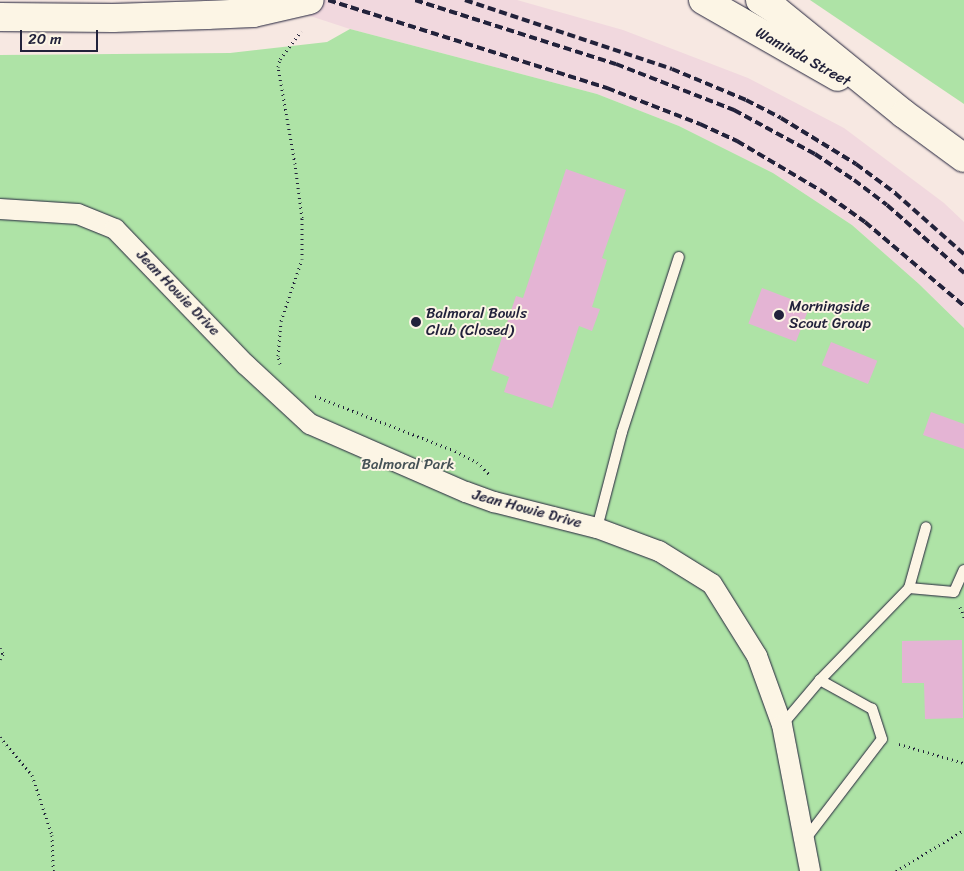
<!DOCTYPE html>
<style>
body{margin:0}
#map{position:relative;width:964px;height:871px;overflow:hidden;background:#f7e8e2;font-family:Sriracha,sans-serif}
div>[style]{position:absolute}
.built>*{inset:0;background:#f1d8de}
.green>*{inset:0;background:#aee3a6}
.building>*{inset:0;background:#e4b4d4;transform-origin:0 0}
.path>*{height:3px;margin-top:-1.5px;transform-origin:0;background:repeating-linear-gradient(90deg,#22223b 0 1px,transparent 0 5px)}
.roads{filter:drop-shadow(0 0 1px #22223b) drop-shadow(0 0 1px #22223b)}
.service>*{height:10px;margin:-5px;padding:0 5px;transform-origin:5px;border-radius:5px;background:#fcf5e5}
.minor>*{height:20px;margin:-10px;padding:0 10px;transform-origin:10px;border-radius:10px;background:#fcf5e5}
.secondary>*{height:28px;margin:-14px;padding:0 14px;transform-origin:14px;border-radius:14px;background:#fcf5e5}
.rail>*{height:4px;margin-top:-2px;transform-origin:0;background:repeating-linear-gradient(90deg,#22223b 0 8px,transparent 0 12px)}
.dots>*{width:14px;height:14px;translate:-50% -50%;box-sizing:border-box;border:2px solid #fcf5e5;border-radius:50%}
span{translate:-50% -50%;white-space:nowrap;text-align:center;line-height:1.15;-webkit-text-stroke:4px #fcf5e5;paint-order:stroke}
.street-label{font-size:15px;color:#22223b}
.poi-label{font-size:15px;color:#22223b}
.left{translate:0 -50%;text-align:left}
.park-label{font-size:15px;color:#455256}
.scale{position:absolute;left:20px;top:30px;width:78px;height:22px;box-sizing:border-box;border:2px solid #22223b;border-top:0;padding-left:6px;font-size:15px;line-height:18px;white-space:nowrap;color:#22223b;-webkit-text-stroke:4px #fcf5e5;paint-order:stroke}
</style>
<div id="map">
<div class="built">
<div style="clip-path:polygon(261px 0,517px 0,623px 30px,748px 78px,844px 128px,944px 203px,964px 222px,964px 328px,919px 284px,852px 225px,773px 173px,679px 126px,597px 94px,350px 29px)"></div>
</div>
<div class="green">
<div style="clip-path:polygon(810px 0,964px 0,964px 104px)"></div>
<div style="clip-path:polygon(350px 29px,597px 94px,679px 126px,773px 173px,852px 225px,919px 284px,964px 328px,964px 871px,0 871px,0 55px,230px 53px,327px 42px)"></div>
</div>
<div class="building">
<div style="clip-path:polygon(566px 169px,626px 190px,602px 258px,607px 260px,592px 307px,600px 309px,592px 331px,579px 326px,552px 408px,504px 392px,509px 377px,491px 370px,516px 296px,523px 298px)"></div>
<div style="left:762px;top:288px;width:51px;height:38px;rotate:21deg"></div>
<div style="left:831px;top:342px;width:50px;height:25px;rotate:22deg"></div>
<div style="clip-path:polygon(931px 412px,964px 424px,964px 449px,923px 435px)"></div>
<div style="clip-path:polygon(962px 640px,963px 718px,925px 719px,924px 683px,902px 683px,902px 641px)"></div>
</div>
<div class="path">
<div style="left:280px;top:364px;width:8px;rotate:-104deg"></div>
<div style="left:278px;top:356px;width:35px;rotate:-85deg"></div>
<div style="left:281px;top:321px;width:65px;rotate:-71.3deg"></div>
<div style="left:302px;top:259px;width:41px;rotate:-90deg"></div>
<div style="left:302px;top:218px;width:54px;rotate:-97.4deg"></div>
<div style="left:295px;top:164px;width:98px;rotate:-99.9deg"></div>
<div style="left:278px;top:67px;width:8px;rotate:-76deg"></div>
<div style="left:280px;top:59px;width:35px;rotate:-53deg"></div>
<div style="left:315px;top:396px;width:150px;rotate:21.4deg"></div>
<div style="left:455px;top:451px;width:25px;rotate:27deg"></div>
<div style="left:477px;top:462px;width:17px;rotate:45deg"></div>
<div style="left:960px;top:607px;width:11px;rotate:68deg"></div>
<div style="left:0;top:648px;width:7px;rotate:63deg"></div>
<div style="left:3px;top:654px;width:6px;rotate:121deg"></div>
<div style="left:0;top:737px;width:50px;rotate:49.9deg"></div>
<div style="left:32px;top:775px;width:63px;rotate:71.6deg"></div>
<div style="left:52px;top:835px;width:36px;rotate:88deg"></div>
<div style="left:899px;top:744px;width:68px;rotate:16.3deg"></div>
<div style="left:896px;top:871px;width:79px;rotate:-31.1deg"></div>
</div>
<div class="roads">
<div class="service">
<div style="left:597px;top:528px;width:99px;rotate:-75.4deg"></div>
<div style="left:622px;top:432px;width:184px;rotate:-72deg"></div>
<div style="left:909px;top:588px;width:45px;rotate:5.1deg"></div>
<div style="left:954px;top:592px;width:24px;rotate:-66deg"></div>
<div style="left:782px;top:725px;width:59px;rotate:-49.8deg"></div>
<div style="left:820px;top:680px;width:128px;rotate:-45.9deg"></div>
<div style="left:909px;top:588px;width:63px;rotate:-74.4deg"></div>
<div style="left:804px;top:841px;width:128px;rotate:-52.6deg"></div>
<div style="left:882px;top:739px;width:32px;rotate:-108deg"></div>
<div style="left:872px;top:709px;width:60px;rotate:-150.9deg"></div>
</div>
<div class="minor">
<div style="left:0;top:209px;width:78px;rotate:3.7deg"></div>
<div style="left:78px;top:214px;width:40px;rotate:22deg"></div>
<div style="left:115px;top:229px;width:189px;rotate:46.1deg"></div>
<div style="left:246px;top:365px;width:87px;rotate:42.7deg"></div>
<div style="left:310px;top:424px;width:170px;rotate:23.6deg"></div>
<div style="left:466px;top:492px;width:30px;rotate:20deg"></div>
<div style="left:494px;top:502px;width:106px;rotate:14.2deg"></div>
<div style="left:597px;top:528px;width:66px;rotate:20.4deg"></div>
<div style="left:659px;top:551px;width:62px;rotate:31.9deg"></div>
<div style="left:712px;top:584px;width:85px;rotate:58deg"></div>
<div style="left:757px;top:656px;width:73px;rotate:70.1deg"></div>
<div style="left:782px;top:725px;width:149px;rotate:79.1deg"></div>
</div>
<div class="secondary">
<div style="left:703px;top:0;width:155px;rotate:29.7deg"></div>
<div style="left:760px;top:0;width:19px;rotate:32deg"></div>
<div style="left:776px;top:10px;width:165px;rotate:39.1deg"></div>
<div style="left:904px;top:114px;width:74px;rotate:36.3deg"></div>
<div style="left:0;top:17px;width:113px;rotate:0.5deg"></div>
<div style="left:113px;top:18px;width:94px;rotate:-1.8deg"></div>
<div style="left:207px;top:15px;width:46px;rotate:-2.5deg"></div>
<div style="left:253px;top:13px;width:58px;rotate:-12.8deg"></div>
</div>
</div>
<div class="rail">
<div style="left:328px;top:0;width:293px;rotate:17.5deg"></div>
<div style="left:607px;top:88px;width:100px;rotate:21.2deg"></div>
<div style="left:700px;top:124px;width:41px;rotate:24.7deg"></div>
<div style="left:737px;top:141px;width:96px;rotate:30.6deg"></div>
<div style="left:820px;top:190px;width:55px;rotate:35.4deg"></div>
<div style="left:865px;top:222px;width:130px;rotate:40.3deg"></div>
<div style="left:415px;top:0;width:211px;rotate:17.7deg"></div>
<div style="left:616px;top:64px;width:127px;rotate:21.3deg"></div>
<div style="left:734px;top:110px;width:92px;rotate:28.5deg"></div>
<div style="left:815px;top:154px;width:47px;rotate:33.7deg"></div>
<div style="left:854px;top:180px;width:41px;rotate:37.1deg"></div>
<div style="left:887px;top:205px;width:103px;rotate:41.4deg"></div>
<div style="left:465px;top:0;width:218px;rotate:18.4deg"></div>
<div style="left:672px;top:69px;width:80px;rotate:22.7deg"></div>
<div style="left:746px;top:100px;width:39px;rotate:27deg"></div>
<div style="left:781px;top:118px;width:88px;rotate:31.5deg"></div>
<div style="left:856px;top:164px;width:49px;rotate:36.6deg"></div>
<div style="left:895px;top:193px;width:92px;rotate:41.5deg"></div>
</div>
<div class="dots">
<div style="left:779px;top:315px;background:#22223b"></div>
<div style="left:416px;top:322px;background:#22223b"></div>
</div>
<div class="street-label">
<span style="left:803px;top:57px;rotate:29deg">Waminda Street</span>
<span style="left:178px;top:293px;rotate:46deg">Jean Howie Drive</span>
<span style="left:527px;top:509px;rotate:15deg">Jean Howie Drive</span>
</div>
<div class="poi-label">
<span class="left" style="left:789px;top:315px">Morningside<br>Scout Group</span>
<span class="left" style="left:426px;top:322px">Balmoral Bowls<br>Club (Closed)</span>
</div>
<div class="park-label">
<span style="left:408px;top:465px">Balmoral Park</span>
</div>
<div class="scale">20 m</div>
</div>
